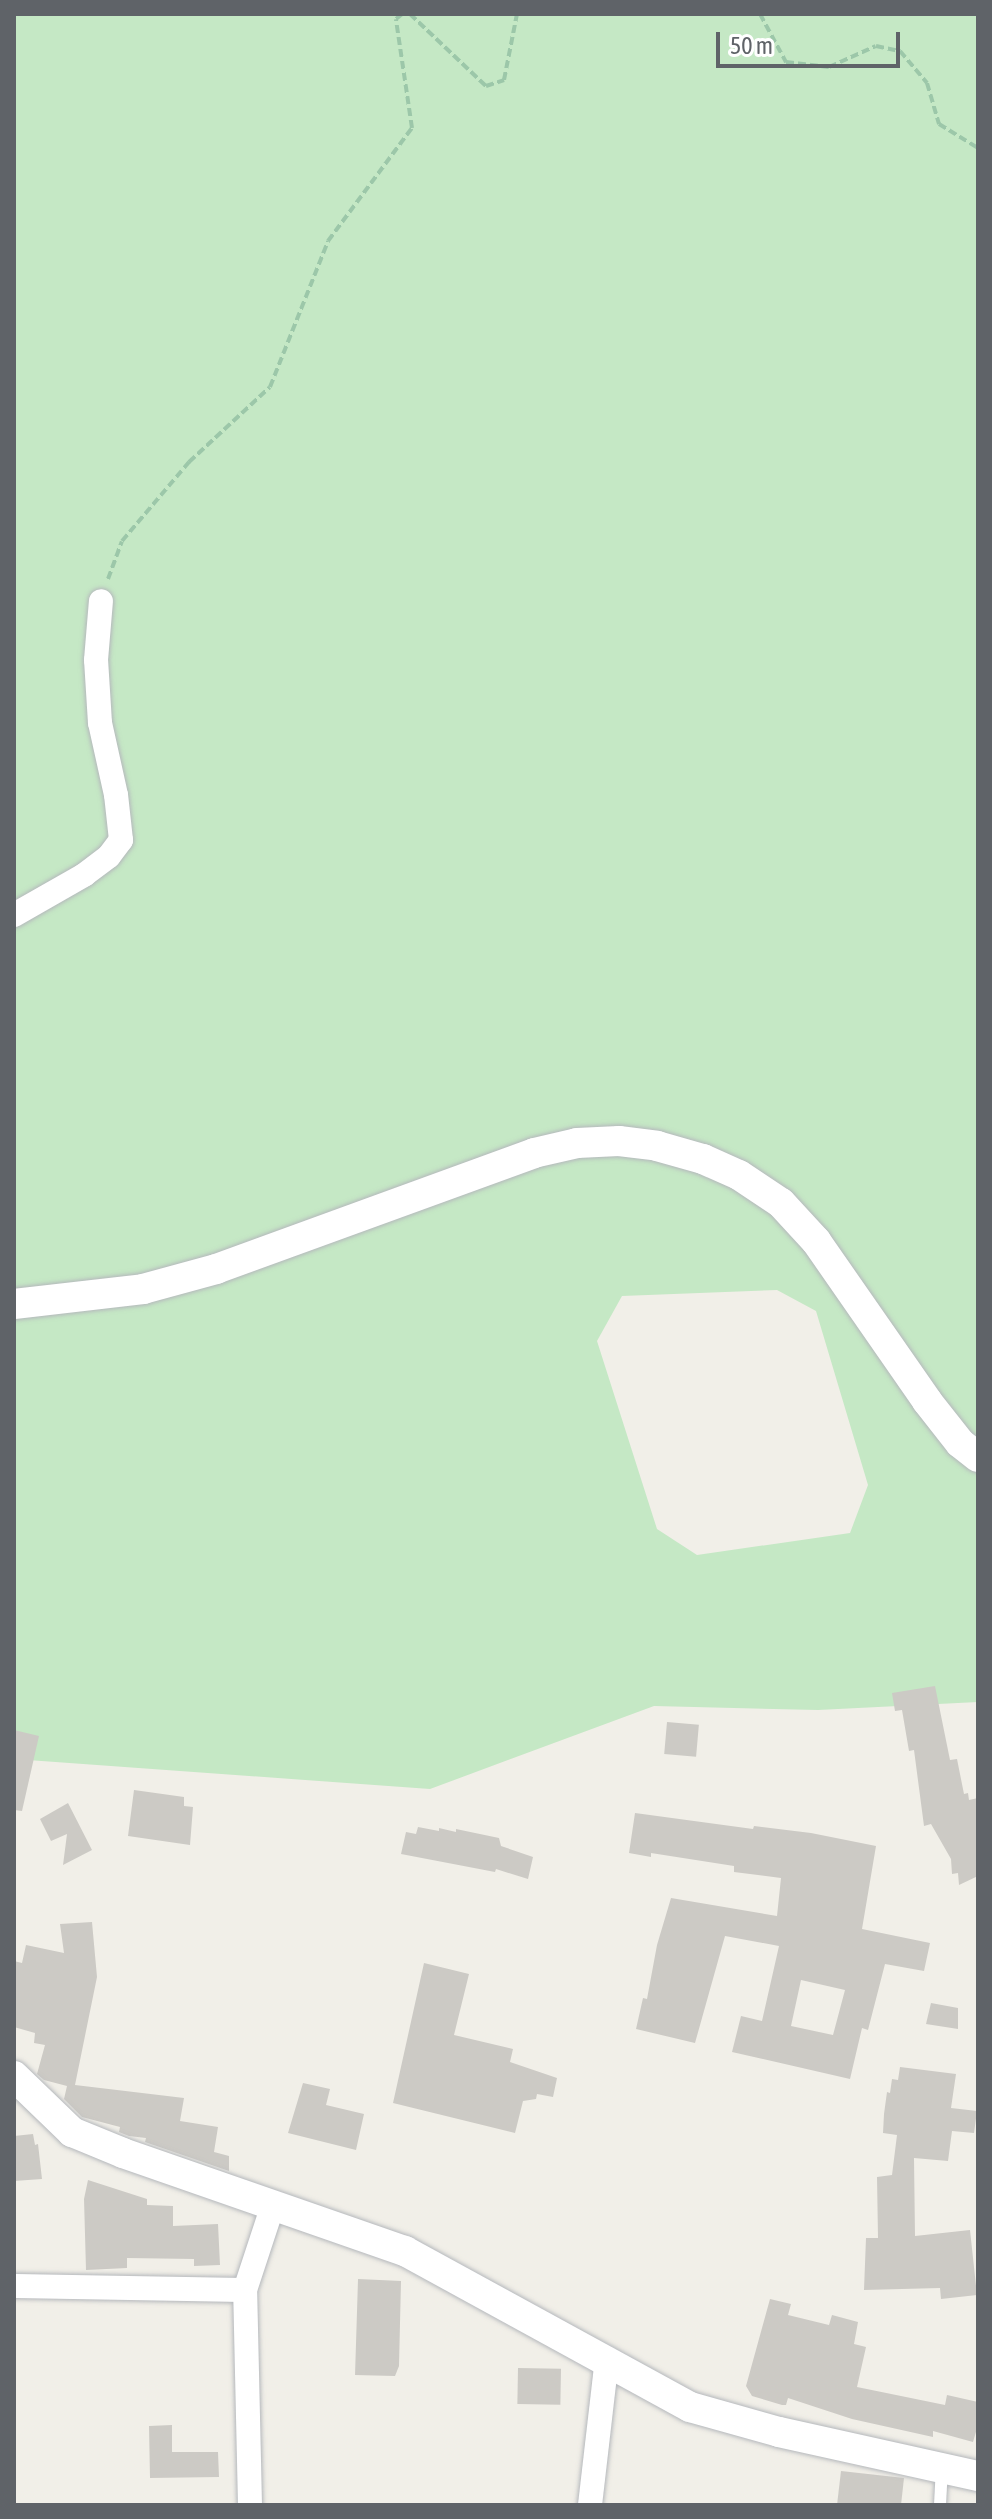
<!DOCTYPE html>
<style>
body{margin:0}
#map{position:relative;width:992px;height:2519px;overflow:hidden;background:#f1efe8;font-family:"Asap Condensed",sans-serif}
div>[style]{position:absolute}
.green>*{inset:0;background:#c5e8c5}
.building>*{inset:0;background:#cccac5;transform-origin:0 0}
.path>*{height:4px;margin-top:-2px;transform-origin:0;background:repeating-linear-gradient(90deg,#9cc7a9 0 8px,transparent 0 12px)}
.roads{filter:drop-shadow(0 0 2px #b5b8bc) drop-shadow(0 0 2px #b5b8bc)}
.service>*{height:12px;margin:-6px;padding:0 6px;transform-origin:6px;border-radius:6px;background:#fff}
.minor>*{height:24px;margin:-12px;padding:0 12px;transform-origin:12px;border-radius:12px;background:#fff}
.tertiary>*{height:30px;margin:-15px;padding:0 15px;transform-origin:15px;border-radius:15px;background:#fff}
span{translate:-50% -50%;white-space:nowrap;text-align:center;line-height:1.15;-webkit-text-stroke:6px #fff;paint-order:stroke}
.frame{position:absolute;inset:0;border:16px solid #5f6368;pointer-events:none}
.scale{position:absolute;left:716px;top:32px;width:184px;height:36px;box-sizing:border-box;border:4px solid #5f6368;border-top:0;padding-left:10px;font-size:24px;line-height:28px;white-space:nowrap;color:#5f6368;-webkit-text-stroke:6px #fff;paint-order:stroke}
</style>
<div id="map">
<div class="green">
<div style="clip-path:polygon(evenodd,14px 14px,978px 14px,978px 1702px,818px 1710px,654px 1706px,430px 1789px,14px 1759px,14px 14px,777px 1290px,816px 1311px,868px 1485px,850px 1533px,697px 1555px,657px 1529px,597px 1341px,622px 1296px,777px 1290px)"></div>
</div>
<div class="building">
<div style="clip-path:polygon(935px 1686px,950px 1760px,957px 1759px,964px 1794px,968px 1793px,969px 1800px,978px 1798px,978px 1876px,959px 1885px,958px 1873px,952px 1874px,951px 1859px,931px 1824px,924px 1826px,914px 1750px,909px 1751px,902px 1710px,895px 1711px,892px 1693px)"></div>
<div style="left:667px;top:1722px;width:32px;height:32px;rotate:5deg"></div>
<div style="clip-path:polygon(14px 1730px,39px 1736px,22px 1811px,14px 1810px)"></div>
<div style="clip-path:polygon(134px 1790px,184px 1797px,184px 1806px,193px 1807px,190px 1845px,128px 1836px)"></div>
<div style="clip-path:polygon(68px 1803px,92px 1850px,63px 1865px,67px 1834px,51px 1841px,40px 1819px)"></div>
<div style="clip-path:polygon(evenodd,635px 1813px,753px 1829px,754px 1826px,811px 1833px,876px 1846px,862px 1929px,930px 1943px,924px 1971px,885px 1964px,868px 2030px,862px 2028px,850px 2079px,732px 2052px,741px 2016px,762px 2021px,779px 1946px,725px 1936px,695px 2043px,636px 2029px,643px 1998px,647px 1999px,657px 1945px,671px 1898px,777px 1916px,781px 1878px,734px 1872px,734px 1866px,651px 1853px,651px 1857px,629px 1853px,635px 1813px,801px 1980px,845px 1990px,833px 2035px,791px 2026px,801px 1980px)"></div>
<div style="clip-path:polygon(418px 1827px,439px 1831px,439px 1828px,456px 1832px,456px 1829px,499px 1838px,501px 1846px,533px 1857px,528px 1879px,496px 1869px,495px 1872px,401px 1854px,406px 1832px,416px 1834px)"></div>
<div style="clip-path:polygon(92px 1922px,97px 1977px,75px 2085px,184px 2098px,180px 2121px,218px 2127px,214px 2152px,229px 2156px,229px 2171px,145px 2142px,146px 2138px,129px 2136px,119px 2132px,120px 2127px,82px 2117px,64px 2099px,67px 2086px,44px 2080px,37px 2074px,45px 2045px,34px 2043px,35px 2033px,14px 2027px,14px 1961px,22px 1963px,26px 1945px,64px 1953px,60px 1924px)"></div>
<div style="clip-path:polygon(424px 1963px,469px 1974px,454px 2035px,513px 2049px,510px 2062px,557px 2078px,553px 2097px,537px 2094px,536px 2099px,523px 2101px,515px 2133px,393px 2103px)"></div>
<div style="clip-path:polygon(931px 2003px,958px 2008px,958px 2029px,926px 2024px)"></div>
<div style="clip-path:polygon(900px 2067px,956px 2074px,951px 2108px,977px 2111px,974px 2133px,952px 2131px,948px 2161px,914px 2158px,915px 2236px,970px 2230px,977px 2295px,941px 2299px,940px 2288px,864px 2290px,866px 2238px,878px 2238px,877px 2177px,892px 2175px,897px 2135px,883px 2133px,884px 2114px,887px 2092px,890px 2093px,892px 2079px,898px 2080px)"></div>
<div style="clip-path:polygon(303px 2083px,330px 2089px,326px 2105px,364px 2114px,356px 2150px,288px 2133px)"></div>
<div style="clip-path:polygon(33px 2134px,35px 2145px,38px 2144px,42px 2179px,14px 2181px,14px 2136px)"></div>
<div style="clip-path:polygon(88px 2180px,147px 2199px,147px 2205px,173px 2206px,173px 2226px,218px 2224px,220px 2265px,194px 2266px,194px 2259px,127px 2258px,127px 2268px,86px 2270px,84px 2199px)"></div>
<div style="clip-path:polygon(358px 2279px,401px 2281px,399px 2366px,395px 2376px,355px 2375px)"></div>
<div style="clip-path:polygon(770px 2299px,791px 2304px,788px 2315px,829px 2325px,832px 2315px,858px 2322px,854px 2344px,866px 2347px,857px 2387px,945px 2405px,947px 2395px,978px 2402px,978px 2425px,973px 2442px,933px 2431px,933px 2437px,852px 2419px,788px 2398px,786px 2405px,782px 2405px,752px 2396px,746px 2386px)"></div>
<div style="left:518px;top:2368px;width:43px;height:36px;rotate:1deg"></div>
<div style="clip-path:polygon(172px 2425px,172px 2452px,218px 2452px,219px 2477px,150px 2478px,149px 2426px)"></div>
<div style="clip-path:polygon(841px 2471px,904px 2478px,901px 2505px,837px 2505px)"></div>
</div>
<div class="path">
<div style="left:410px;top:14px;width:105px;rotate:43.5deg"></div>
<div style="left:486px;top:86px;width:19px;rotate:-18deg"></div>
<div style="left:504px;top:80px;width:67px;rotate:-78.9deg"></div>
<div style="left:760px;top:14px;width:55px;rotate:61.6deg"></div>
<div style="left:786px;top:62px;width:43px;rotate:6.6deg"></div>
<div style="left:829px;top:67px;width:51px;rotate:-24.1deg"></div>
<div style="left:876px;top:46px;width:25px;rotate:12deg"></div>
<div style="left:900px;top:51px;width:42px;rotate:49.8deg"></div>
<div style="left:927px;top:83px;width:43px;rotate:73.7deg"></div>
<div style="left:939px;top:124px;width:46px;rotate:31.6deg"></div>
<div style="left:108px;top:579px;width:40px;rotate:-69.8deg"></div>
<div style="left:122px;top:541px;width:104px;rotate:-49.7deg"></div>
<div style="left:189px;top:462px;width:110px;rotate:-42.8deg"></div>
<div style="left:270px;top:387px;width:157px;rotate:-68.3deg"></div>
<div style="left:328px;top:241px;width:141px;rotate:-53.4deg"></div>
<div style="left:412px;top:128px;width:110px;rotate:-98.4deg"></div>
<div style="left:396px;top:19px;width:8px;rotate:-40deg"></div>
</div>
<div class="roads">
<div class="service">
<div style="left:940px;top:2505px;width:37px;rotate:-87deg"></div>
</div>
<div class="minor">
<div style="left:14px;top:915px;width:81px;rotate:-29.7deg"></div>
<div style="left:84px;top:875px;width:31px;rotate:-37deg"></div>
<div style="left:109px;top:856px;width:20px;rotate:-53deg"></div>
<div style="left:121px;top:840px;width:45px;rotate:-96.3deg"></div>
<div style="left:116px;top:795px;width:74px;rotate:-102.5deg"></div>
<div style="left:100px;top:723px;width:63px;rotate:-93.6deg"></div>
<div style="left:96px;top:660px;width:59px;rotate:-85.2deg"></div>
<div style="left:14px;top:2286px;width:231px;rotate:1deg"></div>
<div style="left:250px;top:2505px;width:215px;rotate:-91.3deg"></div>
<div style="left:245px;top:2290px;width:89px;rotate:-71.8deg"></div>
<div style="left:590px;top:2505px;width:147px;rotate:-83.4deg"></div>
</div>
<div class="tertiary">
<div style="left:14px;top:1304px;width:130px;rotate:-6.6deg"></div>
<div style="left:143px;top:1289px;width:76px;rotate:-15.3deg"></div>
<div style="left:216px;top:1269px;width:338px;rotate:-20deg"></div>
<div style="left:534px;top:1153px;width:44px;rotate:-13.1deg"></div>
<div style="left:577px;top:1143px;width:42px;rotate:-2.7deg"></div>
<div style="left:619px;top:1141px;width:38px;rotate:7deg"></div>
<div style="left:657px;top:1146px;width:48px;rotate:15.8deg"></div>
<div style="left:703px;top:1159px;width:39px;rotate:24deg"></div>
<div style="left:739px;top:1175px;width:50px;rotate:33.7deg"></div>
<div style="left:781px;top:1203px;width:52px;rotate:47.4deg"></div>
<div style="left:816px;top:1241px;width:195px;rotate:55.2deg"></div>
<div style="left:927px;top:1401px;width:53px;rotate:51.8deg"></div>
<div style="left:960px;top:1443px;width:23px;rotate:38deg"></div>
<div style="left:14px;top:2076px;width:81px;rotate:44deg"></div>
<div style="left:72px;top:2132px;width:55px;rotate:22.4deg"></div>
<div style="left:123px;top:2153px;width:299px;rotate:19.2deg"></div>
<div style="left:405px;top:2251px;width:325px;rotate:28.7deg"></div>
<div style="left:690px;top:2407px;width:92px;rotate:15.7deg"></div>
<div style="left:779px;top:2432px;width:204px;rotate:12.5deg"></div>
</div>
</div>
<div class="frame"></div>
<div class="scale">50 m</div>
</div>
